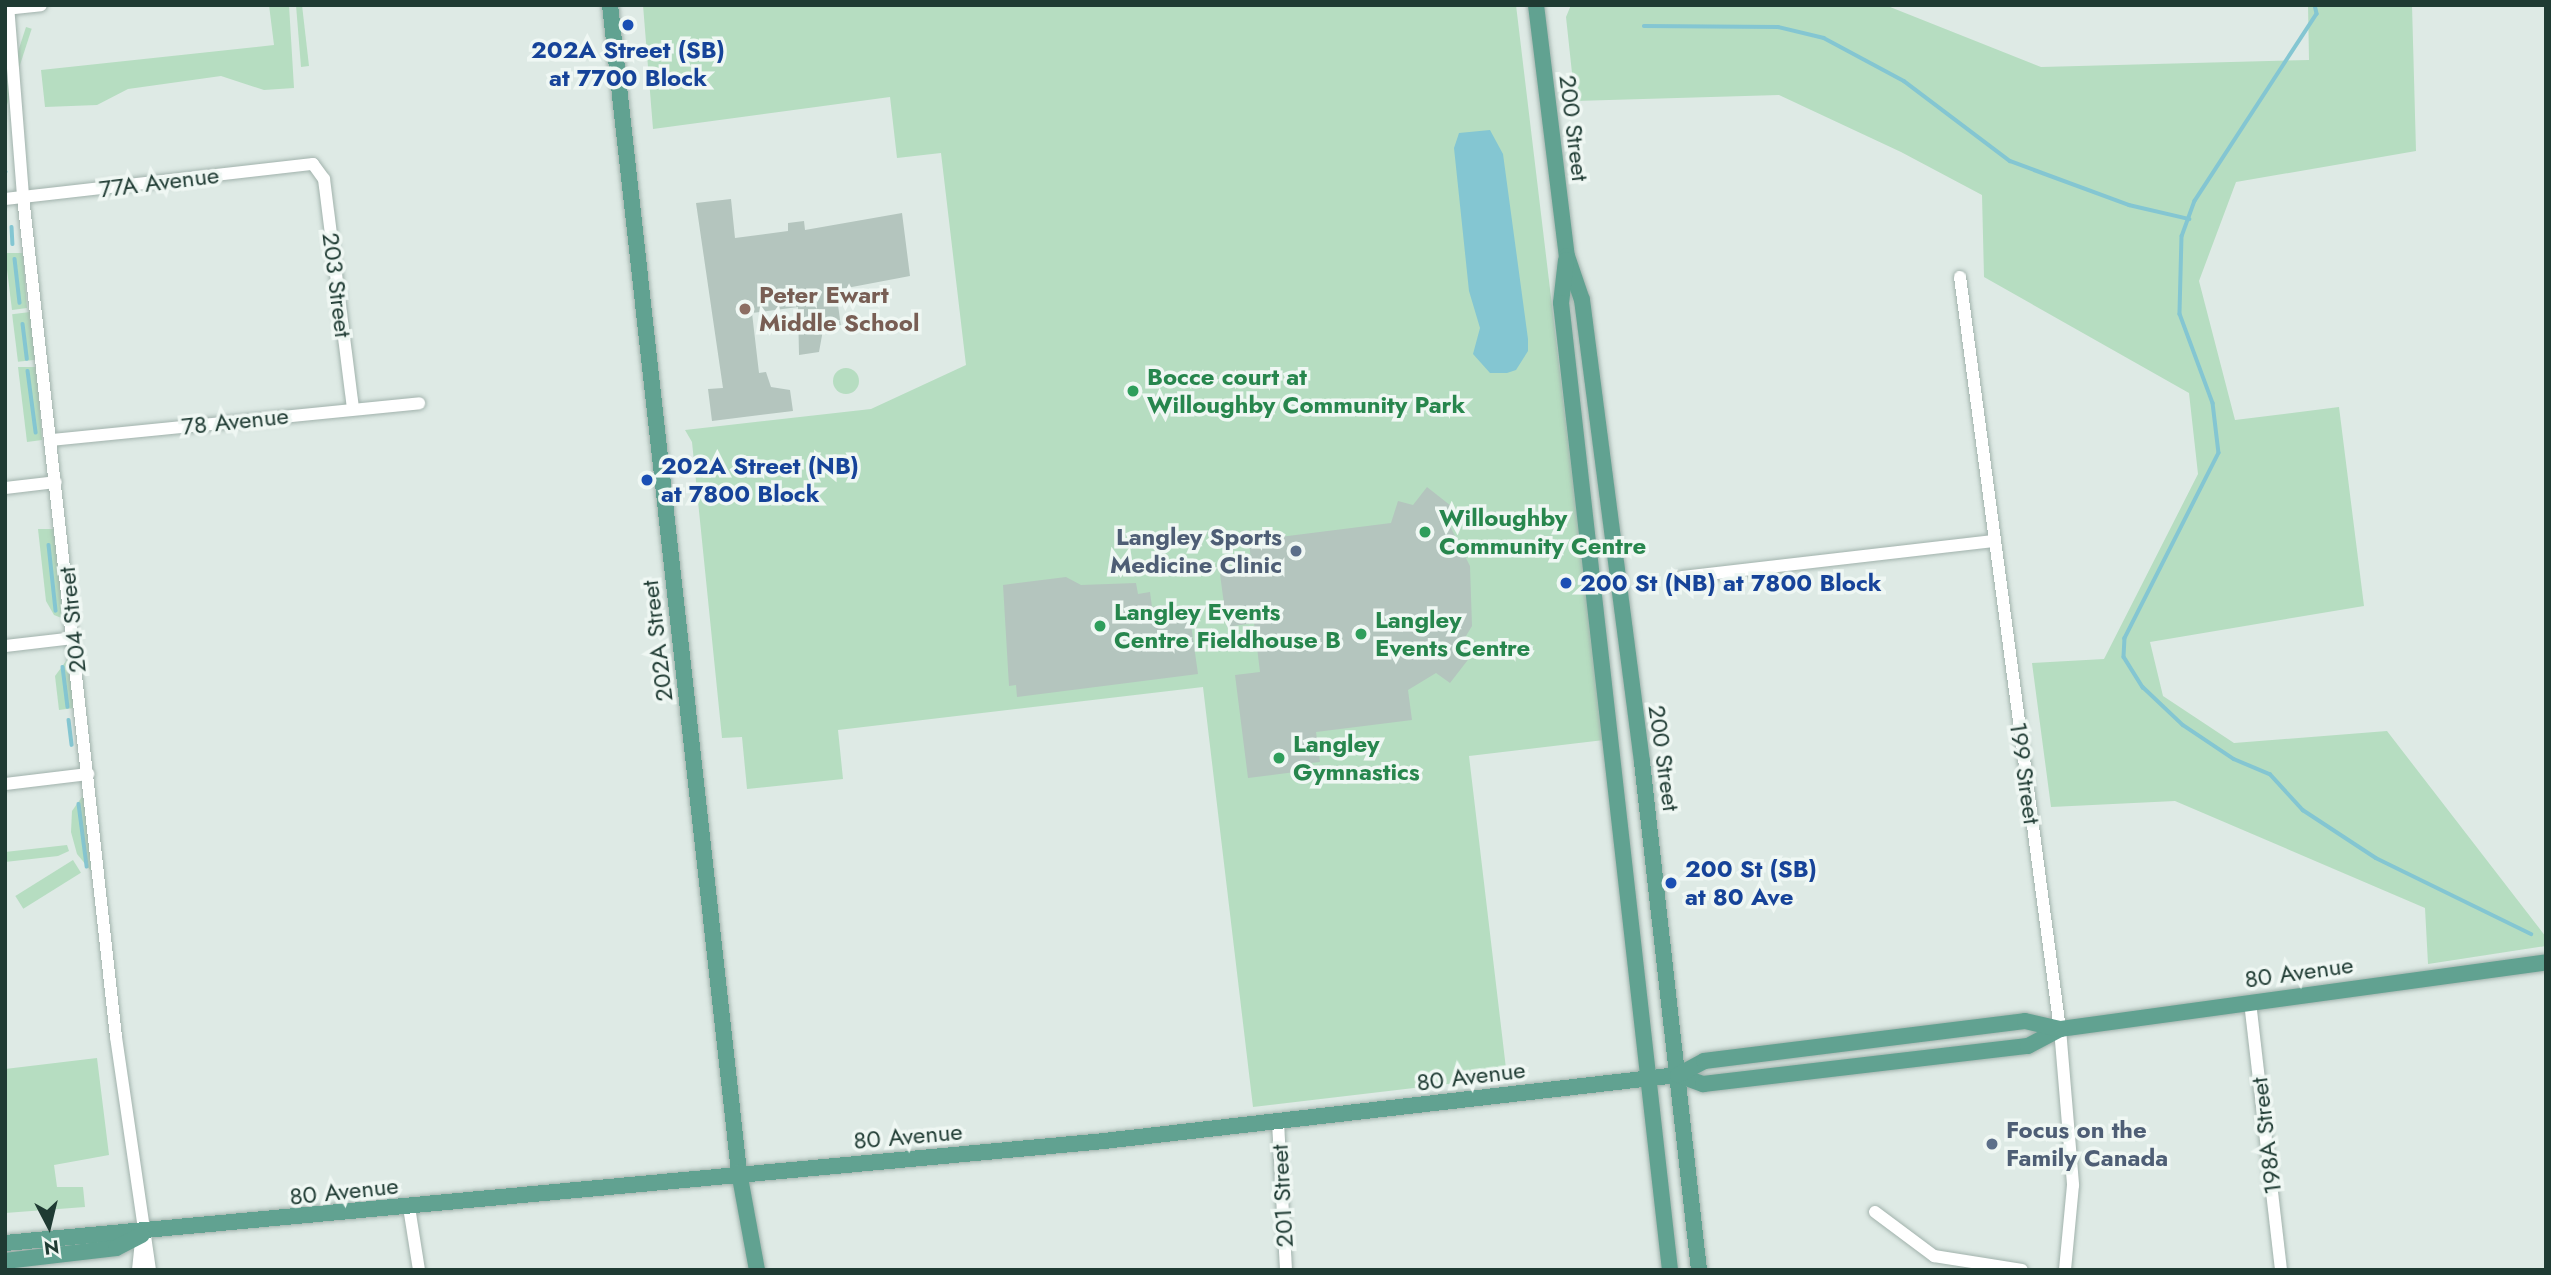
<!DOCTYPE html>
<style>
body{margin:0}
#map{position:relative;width:2551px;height:1275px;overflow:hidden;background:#deeae5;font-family:Jost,sans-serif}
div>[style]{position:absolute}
.green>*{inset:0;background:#b6ddc1;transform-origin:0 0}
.round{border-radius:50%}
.water>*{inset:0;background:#84c6d2}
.stream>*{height:3.5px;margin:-1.75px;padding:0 1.75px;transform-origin:1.75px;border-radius:1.75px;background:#84c6d2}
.building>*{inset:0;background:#b4c5be}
.roads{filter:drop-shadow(0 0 2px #a1b2ac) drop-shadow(0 0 2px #a1b2ac)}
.minor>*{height:12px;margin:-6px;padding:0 6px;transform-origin:6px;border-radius:6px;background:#fff}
.major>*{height:16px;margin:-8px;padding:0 8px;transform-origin:8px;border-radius:8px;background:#61a291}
.dots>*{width:19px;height:19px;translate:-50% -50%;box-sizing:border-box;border:4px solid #eff7f3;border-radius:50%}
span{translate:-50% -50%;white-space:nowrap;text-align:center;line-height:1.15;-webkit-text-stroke:7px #eff7f3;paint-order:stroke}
.transit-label{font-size:24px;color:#164399;font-weight:700}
.left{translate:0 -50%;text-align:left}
.street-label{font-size:24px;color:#1f3b33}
.education-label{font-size:24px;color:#785e54;font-weight:700}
.leisure-label{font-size:24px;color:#27864d;font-weight:700}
.service-label{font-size:24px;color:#4e5e75;font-weight:700}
.right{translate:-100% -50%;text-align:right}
.frame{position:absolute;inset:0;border:7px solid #1f3b33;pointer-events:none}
.north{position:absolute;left:14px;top:1191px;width:70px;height:70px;-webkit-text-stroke:5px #eff7f3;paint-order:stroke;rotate:173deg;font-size:19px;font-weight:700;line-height:28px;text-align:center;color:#1f3b33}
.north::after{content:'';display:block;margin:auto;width:24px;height:32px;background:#1f3b33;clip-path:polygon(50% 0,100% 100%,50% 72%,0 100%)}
</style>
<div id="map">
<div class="green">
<div style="clip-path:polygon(269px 5px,289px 5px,294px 88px,264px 90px,221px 76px,128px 89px,97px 105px,45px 107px,41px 70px,274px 45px)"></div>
<div style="clip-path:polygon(296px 5px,302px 5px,309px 66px,301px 67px)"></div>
<div style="clip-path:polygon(643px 5px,1516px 5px,1604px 740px,1469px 756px,1507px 1077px,1253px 1107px,1203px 687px,838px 730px,843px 779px,747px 789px,742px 737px,722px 738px,692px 442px,685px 430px,871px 409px,966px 365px,941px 153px,897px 158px,890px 97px,653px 129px)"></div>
<div style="clip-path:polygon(1571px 5px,1885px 5px,2041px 67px,2309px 60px,2308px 5px,2412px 5px,2416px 151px,2236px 182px,2199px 281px,2235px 420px,2339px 407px,2364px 606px,2150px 642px,2163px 696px,2234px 743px,2387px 731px,2546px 937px,2546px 946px,2428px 964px,2425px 908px,2175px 801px,2051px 807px,2032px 663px,2104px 659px,2198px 474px,2189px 393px,1984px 277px,1982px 195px,1901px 152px,1779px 95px,1575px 101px,1566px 17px)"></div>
<div style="left:26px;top:27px;width:6px;height:80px;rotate:18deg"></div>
<div style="clip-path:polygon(5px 253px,23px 253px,27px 308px,12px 310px)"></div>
<div style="left:30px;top:312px;width:48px;height:18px;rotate:83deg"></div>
<div style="clip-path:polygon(18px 367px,37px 367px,42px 440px,27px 442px)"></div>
<div class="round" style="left:833px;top:368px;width:26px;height:26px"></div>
<div style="clip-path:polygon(38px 529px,56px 529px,64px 619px,54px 615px,46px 601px)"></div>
<div style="clip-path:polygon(69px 657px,74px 708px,59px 710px,55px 676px)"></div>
<div style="clip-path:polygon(84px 794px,92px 859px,91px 871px,77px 854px,71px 832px,72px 811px)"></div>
<div style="clip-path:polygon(67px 845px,69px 851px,58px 856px,5px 862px,5px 852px)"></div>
<div style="left:73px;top:860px;width:15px;height:68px;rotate:58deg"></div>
<div style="clip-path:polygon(97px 1058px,109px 1155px,54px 1165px,57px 1187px,83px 1187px,85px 1207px,5px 1213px,5px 1069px)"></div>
</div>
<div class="water">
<div style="clip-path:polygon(1490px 130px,1503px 154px,1528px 339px,1528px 351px,1516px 370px,1507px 373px,1490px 373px,1473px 354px,1480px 328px,1469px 291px,1454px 148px,1459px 133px)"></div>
</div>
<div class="stream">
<div style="left:2315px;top:5px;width:9px;rotate:77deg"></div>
<div style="left:2317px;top:14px;width:223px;rotate:123.1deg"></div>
<div style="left:2195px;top:201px;width:37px;rotate:110deg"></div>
<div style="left:2182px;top:236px;width:78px;rotate:91.5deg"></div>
<div style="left:2180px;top:314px;width:95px;rotate:69.7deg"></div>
<div style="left:2213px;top:403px;width:50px;rotate:83.2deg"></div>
<div style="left:2219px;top:453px;width:208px;rotate:116.9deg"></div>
<div style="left:2125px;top:638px;width:19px;rotate:93deg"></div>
<div style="left:2124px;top:657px;width:36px;rotate:58deg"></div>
<div style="left:2143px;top:687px;width:55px;rotate:43.5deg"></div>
<div style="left:2183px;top:725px;width:61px;rotate:33.7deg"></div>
<div style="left:2234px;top:759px;width:39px;rotate:23deg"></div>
<div style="left:2270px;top:774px;width:49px;rotate:47.5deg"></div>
<div style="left:2303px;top:810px;width:87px;rotate:33.3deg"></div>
<div style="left:2376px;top:858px;width:173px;rotate:26.1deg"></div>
<div style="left:1644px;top:26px;width:134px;rotate:0.4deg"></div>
<div style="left:1778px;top:27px;width:47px;rotate:13.4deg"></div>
<div style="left:1824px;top:38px;width:91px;rotate:28.3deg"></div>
<div style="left:1904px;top:81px;width:133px;rotate:37deg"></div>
<div style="left:2010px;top:161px;width:127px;rotate:20.3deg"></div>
<div style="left:2129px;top:205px;width:62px;rotate:13.1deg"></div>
<div style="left:5px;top:171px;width:1px;rotate:45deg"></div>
<div style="left:12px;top:227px;width:17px;rotate:87deg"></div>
<div style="left:15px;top:259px;width:44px;rotate:83.5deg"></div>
<div style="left:23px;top:324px;width:35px;rotate:83deg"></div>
<div style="left:28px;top:371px;width:62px;rotate:82.5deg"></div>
<div style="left:49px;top:545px;width:66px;rotate:83.9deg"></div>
<div style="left:63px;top:667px;width:40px;rotate:82.9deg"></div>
<div style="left:69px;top:720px;width:25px;rotate:83deg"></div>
<div style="left:79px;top:804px;width:63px;rotate:82.6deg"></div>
</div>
<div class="building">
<div style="clip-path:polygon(731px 199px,735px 238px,788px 231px,788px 223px,804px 221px,805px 230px,902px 213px,910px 276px,836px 290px,841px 327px,823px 330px,819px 352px,799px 355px,798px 307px,752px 313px,759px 373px,766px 372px,771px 387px,790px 390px,793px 411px,712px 421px,708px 389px,723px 388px,696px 203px)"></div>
<div style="clip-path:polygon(1427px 487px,1460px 513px,1450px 526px,1470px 566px,1472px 626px,1463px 641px,1474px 652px,1450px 683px,1436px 673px,1408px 690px,1412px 720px,1316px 732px,1320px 762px,1294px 765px,1295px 772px,1248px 778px,1235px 675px,1260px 672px,1254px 623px,1227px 627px,1220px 574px,1252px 571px,1249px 541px,1391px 523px,1398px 501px,1413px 505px)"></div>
<div style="clip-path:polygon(1066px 577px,1081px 585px,1136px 583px,1138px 594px,1150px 592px,1152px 607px,1167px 605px,1168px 612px,1189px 610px,1198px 674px,1017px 697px,1016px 685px,1009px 686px,1003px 585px)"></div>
</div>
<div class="roads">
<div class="minor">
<div style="left:8px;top:5px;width:193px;rotate:85.5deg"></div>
<div style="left:23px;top:197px;width:845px;rotate:83.68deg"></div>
<div style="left:116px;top:1037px;width:235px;rotate:81.7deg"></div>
<div style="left:5px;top:9px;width:36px;rotate:-6deg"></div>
<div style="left:5px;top:199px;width:310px;rotate:-6.5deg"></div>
<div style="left:313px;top:164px;width:19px;rotate:54deg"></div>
<div style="left:324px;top:179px;width:232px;rotate:82.8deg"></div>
<div style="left:1960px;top:277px;width:759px;rotate:82.43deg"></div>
<div style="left:2060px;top:1029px;width:157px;rotate:85.2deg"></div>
<div style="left:2073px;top:1185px;width:85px;rotate:95.4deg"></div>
<div style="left:51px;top:440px;width:370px;rotate:-5.7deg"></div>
<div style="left:5px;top:488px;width:51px;rotate:-6.7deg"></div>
<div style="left:1682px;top:577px;width:314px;rotate:-6.6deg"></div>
<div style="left:5px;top:646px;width:69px;rotate:-6.6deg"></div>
<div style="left:5px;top:784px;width:84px;rotate:-6.9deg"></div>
<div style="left:2250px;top:1002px;width:270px;rotate:83.4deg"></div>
<div style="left:1278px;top:1122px;width:148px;rotate:86.9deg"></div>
<div style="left:409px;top:1207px;width:64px;rotate:81deg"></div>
<div style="left:1875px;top:1212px;width:74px;rotate:36.7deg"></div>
<div style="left:1934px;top:1256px;width:89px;rotate:9deg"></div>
<div style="left:138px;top:1270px;width:28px;rotate:-84deg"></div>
</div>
<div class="major">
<div style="left:610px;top:5px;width:1174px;rotate:83.69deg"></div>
<div style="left:739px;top:1172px;width:100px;rotate:79.6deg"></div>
<div style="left:1536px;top:5px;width:253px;rotate:83deg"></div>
<div style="left:1567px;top:256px;width:46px;rotate:71.2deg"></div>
<div style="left:1582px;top:300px;width:466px;rotate:82.6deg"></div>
<div style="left:1642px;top:762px;width:511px;rotate:83.6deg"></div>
<div style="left:1566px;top:260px;width:43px;rotate:96.6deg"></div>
<div style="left:1561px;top:303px;width:973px;rotate:83.57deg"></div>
<div style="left:1678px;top:1075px;width:27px;rotate:20deg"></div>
<div style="left:1703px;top:1084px;width:327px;rotate:-6.7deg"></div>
<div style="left:2028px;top:1046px;width:36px;rotate:-28deg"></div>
<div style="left:2060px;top:1029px;width:491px;rotate:-7.8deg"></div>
<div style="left:5px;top:1243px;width:1104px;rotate:-5.3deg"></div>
<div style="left:1104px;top:1141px;width:578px;rotate:-6.56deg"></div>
<div style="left:1678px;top:1075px;width:30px;rotate:-28deg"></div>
<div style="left:1704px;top:1061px;width:323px;rotate:-7.1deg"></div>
<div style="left:2025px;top:1021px;width:36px;rotate:13deg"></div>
<div style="left:5px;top:1261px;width:112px;rotate:-6.7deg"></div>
<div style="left:116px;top:1248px;width:29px;rotate:-27deg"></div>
</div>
</div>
<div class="dots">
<div style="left:628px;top:25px;background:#1a4fb4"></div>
<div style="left:745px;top:309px;background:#8d6e63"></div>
<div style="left:1133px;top:391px;background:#2e9e5b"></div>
<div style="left:647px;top:480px;background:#1a4fb4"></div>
<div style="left:1425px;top:532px;background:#2e9e5b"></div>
<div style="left:1296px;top:551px;background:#5c6f8a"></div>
<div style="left:1566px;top:583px;background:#1a4fb4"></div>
<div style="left:1100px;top:626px;background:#2e9e5b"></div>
<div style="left:1361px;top:634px;background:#2e9e5b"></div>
<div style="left:1279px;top:758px;background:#2e9e5b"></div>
<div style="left:1671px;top:883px;background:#1a4fb4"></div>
<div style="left:1992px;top:1144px;background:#5c6f8a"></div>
</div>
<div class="transit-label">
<span style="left:628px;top:64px">202A Street (SB)<br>at 7700 Block</span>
<span class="left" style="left:661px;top:480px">202A Street (NB)<br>at 7800 Block</span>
<span class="left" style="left:1580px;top:583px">200 St (NB) at 7800 Block</span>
<span class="left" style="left:1685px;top:883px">200 St (SB)<br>at 80 Ave</span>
</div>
<div class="street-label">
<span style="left:1574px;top:128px;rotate:83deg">200 Street</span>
<span style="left:159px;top:182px;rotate:-7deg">77A Avenue</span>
<span style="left:337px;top:285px;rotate:83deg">203 Street</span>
<span style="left:235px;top:421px;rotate:-6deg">78 Avenue</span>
<span style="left:72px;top:620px;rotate:-96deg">204 Street</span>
<span style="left:657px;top:641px;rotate:-97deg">202A Street</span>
<span style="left:1664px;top:758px;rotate:82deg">200 Street</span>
<span style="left:2025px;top:773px;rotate:82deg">199 Street</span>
<span style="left:2299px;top:972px;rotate:-8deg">80 Avenue</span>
<span style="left:1471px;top:1076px;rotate:-7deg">80 Avenue</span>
<span style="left:908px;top:1136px;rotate:-5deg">80 Avenue</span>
<span style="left:2266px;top:1136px;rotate:-97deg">198A Street</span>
<span style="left:344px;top:1191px;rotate:-6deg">80 Avenue</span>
<span style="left:1282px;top:1196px;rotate:-93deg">201 Street</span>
</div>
<div class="education-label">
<span class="left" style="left:759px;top:309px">Peter Ewart<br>Middle School</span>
</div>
<div class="leisure-label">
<span class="left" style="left:1147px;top:391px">Bocce court at<br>Willoughby Community Park</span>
<span class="left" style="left:1439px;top:532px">Willoughby<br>Community Centre</span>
<span class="left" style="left:1114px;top:626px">Langley Events<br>Centre Fieldhouse B</span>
<span class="left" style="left:1375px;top:634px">Langley<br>Events Centre</span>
<span class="left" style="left:1293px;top:758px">Langley<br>Gymnastics</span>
</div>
<div class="service-label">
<span class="right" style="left:1282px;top:551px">Langley Sports<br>Medicine Clinic</span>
<span class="left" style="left:2006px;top:1144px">Focus on the<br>Family Canada</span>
</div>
<div class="frame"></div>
<div class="north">N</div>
</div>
